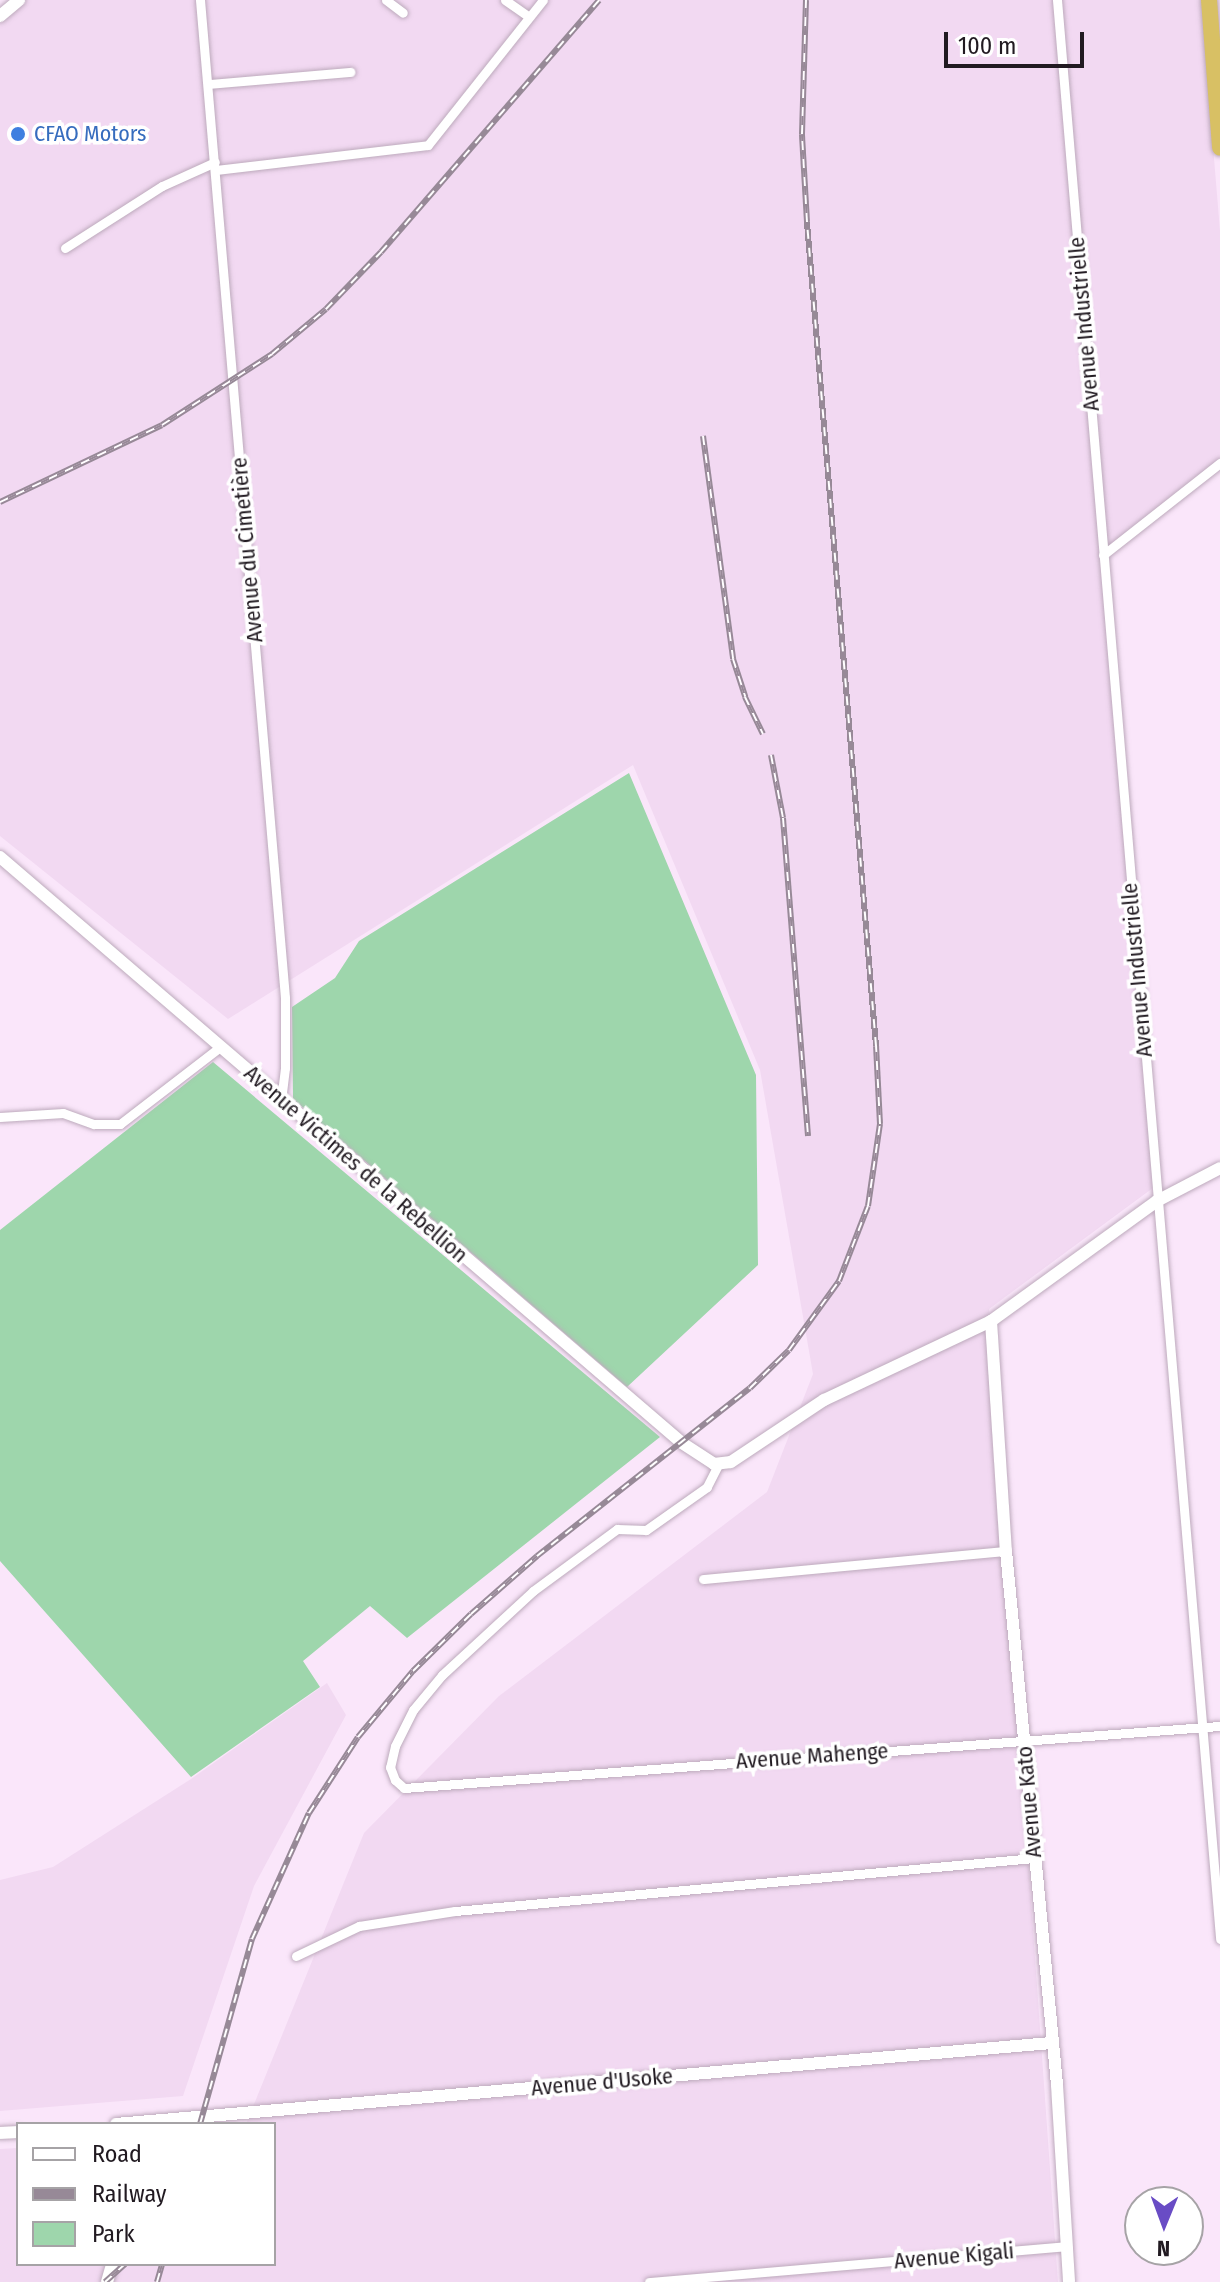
<!DOCTYPE html>
<meta charset="utf-8">
<style>
body{margin:0}
#map{position:relative;width:1220px;height:2282px;overflow:hidden;background:#fae6fa;font-family:"Fira Sans Condensed",sans-serif}
div>[style]{position:absolute}
.built>*{inset:0;background:#f2d9f2}
.green>*{inset:0;background:#9ed6ac}
.roads{filter:drop-shadow(0 0 2px #bdaabc) drop-shadow(0 0 2px #bdaabc)}
.minor>*{height:9px;margin:-4.5px;padding:0 4.5px;transform-origin:4.5px;border-radius:4.5px;background:#fff}
.tertiary>*{height:12px;margin:-6px;padding:0 6px;transform-origin:6px;border-radius:6px;background:#fff}
.trunk>*{height:16px;margin:-8px;padding:0 8px;transform-origin:8px;border-radius:8px;background:#d8c064}
.rail>*{height:6px;margin-top:-3px;transform-origin:0;background:repeating-linear-gradient(90deg,#fff 0 9px,#978997 0 18px);box-sizing:border-box;border-block:2px solid #978997}
.dots>*{width:22px;height:22px;translate:-50% -50%;box-sizing:border-box;border:4px solid #fff;border-radius:50%}
span{translate:-50% -50%;white-space:nowrap;text-align:center;line-height:1.15;-webkit-text-stroke:7px #fff;paint-order:stroke}
.shop-label{font-size:22px;color:#366cbe}
.left{translate:0 -50%;text-align:left}
.street-label{font-size:22px;color:#211a21}
.legend{position:absolute;left:16px;top:2122px;width:260px;height:144px;box-sizing:border-box;background:#fff;border:2px solid #a6a3a6;margin:0;padding:10px 14px;list-style:none;font-size:24px;color:#211a21}
.legend li{display:flex;align-items:center;gap:16px;height:40px}
.legend b{width:40px;border:2px solid #a6a3a6}
.north{position:absolute;left:1124px;top:2186px;width:80px;height:80px;box-sizing:border-box;background:#fff;border:2px solid #a6a3a6;border-radius:50%;rotate:181deg;font-size:22px;font-weight:700;line-height:32px;text-align:center;color:#211a21}
.north::after{content:'';display:block;margin:auto;width:28px;height:36px;background:#694cc5;clip-path:polygon(50% 0,100% 100%,50% 72%,0 100%)}
.scale{position:absolute;left:944px;top:32px;width:140px;height:36px;box-sizing:border-box;border:4px solid #211a21;border-top:0;padding-left:10px;font-size:24px;line-height:28px;white-space:nowrap;color:#211a21;-webkit-text-stroke:6px #fff;paint-order:stroke}
</style>
<div id="map">
<div class="built">
<div style="clip-path:polygon(24px 0,1201px 0,1220px 231px,1220px 458px,1105px 555px,1161px 1182px,989px 1309px,1058px 2282px,0 2282px,0 2149px,18px 2148px,18px 2264px,274px 2264px,274px 2124px,246px 2124px,364px 1833px,499px 1696px,767px 1492px,813px 1374px,760px 1070px,633px 765px,228px 1019px,0 836px,0 21px)"></div>
<div style="clip-path:polygon(327px 1683px,346px 1715px,254px 1886px,183px 2096px,0 2111px,0 1880px,53px 1867px,191px 1779px)"></div>
</div>
<div class="green">
<div style="clip-path:polygon(629px 773px,756px 1075px,758px 1265px,627px 1387px,293px 1099px,292px 1007px,335px 978px,359px 941px)"></div>
<div style="clip-path:polygon(213px 1062px,660px 1437px,407px 1638px,370px 1606px,303px 1661px,320px 1687px,191px 1777px,0 1561px,0 1230px)"></div>
</div>
<div class="roads">
<div class="minor">
<div style="left:200px;top:0;width:1002px;rotate:85.13deg"></div>
<div style="left:285px;top:998px;width:70px;rotate:90deg"></div>
<div style="left:285px;top:1068px;width:32px;rotate:97deg"></div>
<div style="left:386px;top:0;width:21px;rotate:37deg"></div>
<div style="left:505px;top:0;width:29px;rotate:35deg"></div>
<div style="left:1057px;top:0;width:1946px;rotate:85.19deg"></div>
<div style="left:209px;top:84px;width:142px;rotate:-4.9deg"></div>
<div style="left:216px;top:170px;width:213px;rotate:-6.7deg"></div>
<div style="left:428px;top:145px;width:185px;rotate:-51.6deg"></div>
<div style="left:65px;top:248px;width:115px;rotate:-32.6deg"></div>
<div style="left:162px;top:186px;width:58px;rotate:-24.4deg"></div>
<div style="left:1103px;top:555px;width:149px;rotate:-38.2deg"></div>
<div style="left:0;top:1117px;width:63px;rotate:-3.6deg"></div>
<div style="left:63px;top:1113px;width:33px;rotate:20deg"></div>
<div style="left:94px;top:1124px;width:26px"></div>
<div style="left:120px;top:1124px;width:126px;rotate:-37.6deg"></div>
<div style="left:718px;top:1465px;width:25px;rotate:117deg"></div>
<div style="left:707px;top:1487px;width:75px;rotate:144.8deg"></div>
<div style="left:646px;top:1530px;width:29px;rotate:-178deg"></div>
<div style="left:617px;top:1529px;width:104px;rotate:143.6deg"></div>
<div style="left:533px;top:1591px;width:124px;rotate:137.3deg"></div>
<div style="left:442px;top:1675px;width:45px;rotate:129.6deg"></div>
<div style="left:413px;top:1710px;width:40px;rotate:116.6deg"></div>
<div style="left:395px;top:1746px;width:22px;rotate:103deg"></div>
<div style="left:390px;top:1767px;width:14px;rotate:69deg"></div>
<div style="left:395px;top:1780px;width:12px;rotate:42deg"></div>
<div style="left:404px;top:1788px;width:818px;rotate:-4.35deg"></div>
<div style="left:703px;top:1579px;width:304px;rotate:-5.3deg"></div>
<div style="left:296px;top:1956px;width:70px;rotate:-25.5deg"></div>
<div style="left:359px;top:1926px;width:97px;rotate:-8.9deg"></div>
<div style="left:455px;top:1911px;width:581px;rotate:-5.23deg"></div>
<div style="left:649px;top:2282px;width:419px;rotate:-4.9deg"></div>
</div>
<div class="tertiary">
<div style="left:0;top:16px;width:25px;rotate:-40deg"></div>
<div style="left:0;top:857px;width:899px;rotate:40.67deg"></div>
<div style="left:682px;top:1443px;width:38px;rotate:33deg"></div>
<div style="left:714px;top:1464px;width:17px;rotate:-7deg"></div>
<div style="left:731px;top:1462px;width:112px;rotate:-33.7deg"></div>
<div style="left:824px;top:1400px;width:185px;rotate:-25.3deg"></div>
<div style="left:991px;top:1321px;width:205px;rotate:-35.9deg"></div>
<div style="left:1157px;top:1201px;width:71px;rotate:-27.6deg"></div>
<div style="left:991px;top:1321px;width:230px;rotate:86.3deg"></div>
<div style="left:1006px;top:1551px;width:536px;rotate:84.54deg"></div>
<div style="left:1057px;top:2085px;width:197px;rotate:86.5deg"></div>
<div style="left:116px;top:2124px;width:939px;rotate:-4.95deg"></div>
<div style="left:0;top:2133px;width:18px;rotate:-3deg"></div>
<div style="left:107px;top:2282px;width:19px;rotate:-74deg"></div>
</div>
<div class="trunk">
<div style="left:1209px;top:0;width:148px;rotate:85.7deg"></div>
</div>
</div>
<div class="rail">
<div style="left:703px;top:436px;width:225px;rotate:82.3deg"></div>
<div style="left:733px;top:659px;width:40px;rotate:72deg"></div>
<div style="left:745px;top:697px;width:41px;rotate:64.1deg"></div>
<div style="left:0;top:502px;width:179px;rotate:-25.4deg"></div>
<div style="left:162px;top:425px;width:131px;rotate:-32.8deg"></div>
<div style="left:272px;top:354px;width:70px;rotate:-39.8deg"></div>
<div style="left:326px;top:309px;width:79px;rotate:-46deg"></div>
<div style="left:381px;top:252px;width:333px;rotate:-49.1deg"></div>
<div style="left:771px;top:755px;width:64px;rotate:79.2deg"></div>
<div style="left:783px;top:818px;width:319px;rotate:85.5deg"></div>
<div style="left:200px;top:2124px;width:192px;rotate:-74.3deg"></div>
<div style="left:252px;top:1939px;width:138px;rotate:-65.7deg"></div>
<div style="left:309px;top:1813px;width:90px;rotate:-57.2deg"></div>
<div style="left:358px;top:1737px;width:86px;rotate:-50.2deg"></div>
<div style="left:413px;top:1671px;width:81px;rotate:-44.5deg"></div>
<div style="left:471px;top:1614px;width:88px;rotate:-41.3deg"></div>
<div style="left:537px;top:1556px;width:271px;rotate:-38.3deg"></div>
<div style="left:750px;top:1388px;width:54px;rotate:-44.3deg"></div>
<div style="left:789px;top:1350px;width:85px;rotate:-54.1deg"></div>
<div style="left:839px;top:1281px;width:80px;rotate:-68.9deg"></div>
<div style="left:868px;top:1206px;width:83px;rotate:-81.7deg"></div>
<div style="left:880px;top:1124px;width:78px;rotate:-92.9deg"></div>
<div style="left:876px;top:1046px;width:827px;rotate:-94.79deg"></div>
<div style="left:807px;top:222px;width:88px;rotate:-93.3deg"></div>
<div style="left:802px;top:134px;width:134px;rotate:-88.3deg"></div>
<div style="left:105px;top:2282px;width:27px;rotate:-42deg"></div>
<div style="left:157px;top:2282px;width:19px;rotate:-74deg"></div>
</div>
<div class="dots">
<div style="left:18px;top:134px;background:#3f7fe0"></div>
</div>
<div class="shop-label">
<span class="left" style="left:34px;top:134px">CFAO Motors</span>
</div>
<div class="street-label">
<span style="left:1084px;top:324px;rotate:-95deg">Avenue Industrielle</span>
<span style="left:247px;top:550px;rotate:-95deg">Avenue du Cimetière</span>
<span style="left:1137px;top:970px;rotate:-95deg">Avenue Industrielle</span>
<span style="left:356px;top:1164px;rotate:41deg">Avenue Victimes de la Rebellion</span>
<span style="left:812px;top:1756px;rotate:-4deg">Avenue Mahenge</span>
<span style="left:1029px;top:1802px;rotate:-95deg">Avenue Kato</span>
<span style="left:602px;top:2082px;rotate:-5deg">Avenue d'Usoke</span>
<span style="left:954px;top:2256px;rotate:-5deg">Avenue Kigali</span>
</div>
<ul class="legend">
<li><b style="height:10px;background:#fff"></b>Road</li>
<li><b style="height:10px;background:#978997"></b>Railway</li>
<li><b style="height:22px;background:#9ed6ac"></b>Park</li>
</ul>
<div class="north">N</div>
<div class="scale">100 m</div>
</div>
